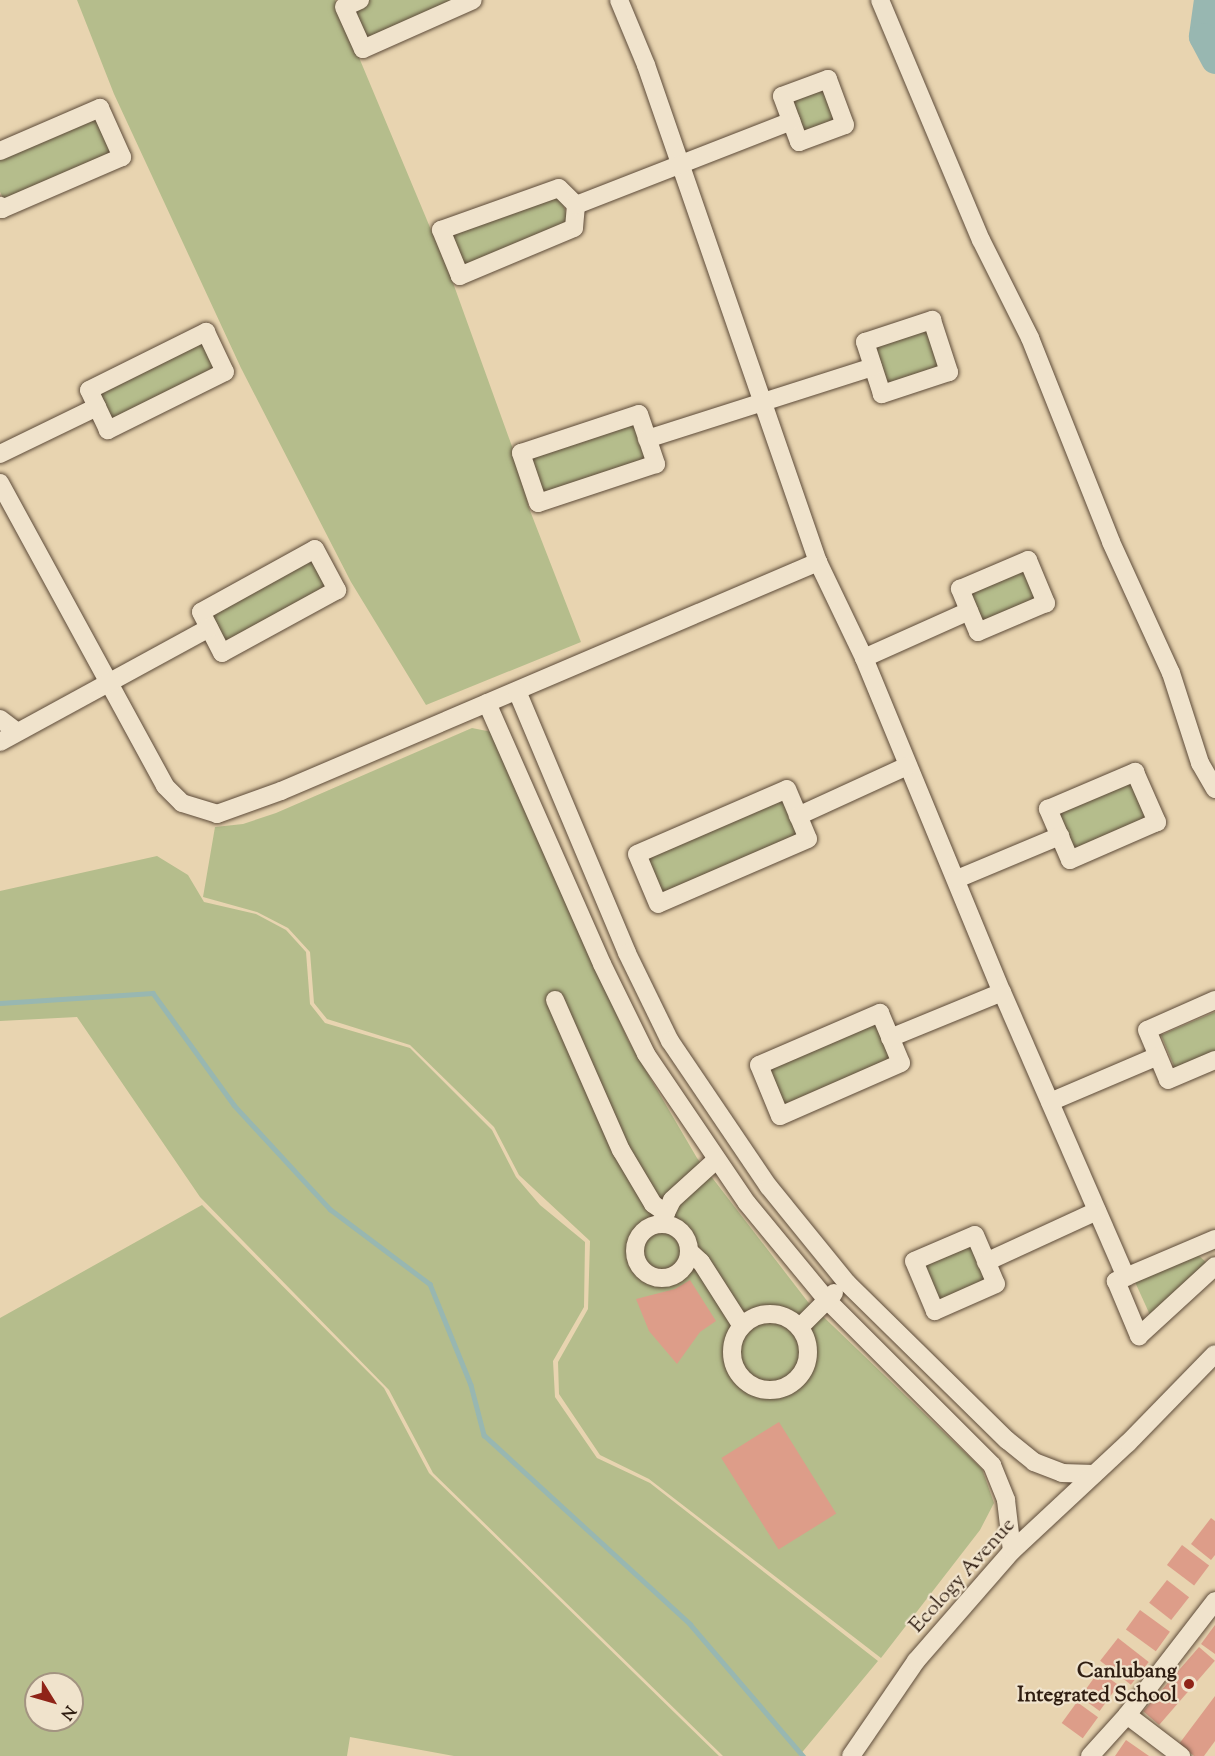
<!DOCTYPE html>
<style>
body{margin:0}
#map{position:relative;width:1215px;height:1756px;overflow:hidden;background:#e8d4b0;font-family:"Sorts Mill Goudy",serif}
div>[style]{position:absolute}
.green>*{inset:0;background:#b5bd8c;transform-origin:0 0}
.stream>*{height:4.5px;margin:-2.25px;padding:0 2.25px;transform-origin:2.25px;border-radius:2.25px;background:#98b7b1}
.river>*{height:28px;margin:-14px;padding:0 14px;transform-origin:14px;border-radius:14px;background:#98b7b1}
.building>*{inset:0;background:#dd9d89;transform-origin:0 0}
.roads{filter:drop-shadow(0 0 2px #5d4b39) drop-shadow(0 0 2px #5d4b39)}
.street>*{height:18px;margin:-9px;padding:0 9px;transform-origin:9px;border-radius:9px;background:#f0e3cc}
.street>.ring{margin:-9px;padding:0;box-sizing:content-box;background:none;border:18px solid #f0e3cc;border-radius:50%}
.dots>*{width:16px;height:16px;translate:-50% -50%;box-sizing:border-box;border:3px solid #f0e3cc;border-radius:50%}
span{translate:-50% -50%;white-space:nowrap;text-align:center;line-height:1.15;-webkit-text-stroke:4.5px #f0e3cc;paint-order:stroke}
.street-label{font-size:21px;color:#2f1d11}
.poi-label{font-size:21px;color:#2f1d11;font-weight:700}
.right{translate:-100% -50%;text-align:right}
.north{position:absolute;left:24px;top:1672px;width:60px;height:60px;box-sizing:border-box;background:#f0e3cc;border:2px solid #a39481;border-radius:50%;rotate:127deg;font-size:16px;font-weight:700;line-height:24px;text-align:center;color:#2f1d11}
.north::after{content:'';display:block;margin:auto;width:21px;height:27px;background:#8f2418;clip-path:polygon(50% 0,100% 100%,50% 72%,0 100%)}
</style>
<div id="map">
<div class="green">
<div style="clip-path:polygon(77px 0,335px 0,452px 280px,514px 452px,529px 508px,581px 642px,426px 705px,351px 582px,241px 368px,114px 94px)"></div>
<div style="clip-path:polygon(367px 0,465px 0,364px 45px,347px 9px)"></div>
<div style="clip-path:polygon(1208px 0,1215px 0,1215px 60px,1203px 37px)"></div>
<div style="left:825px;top:84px;width:42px;height:41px;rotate:69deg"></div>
<div style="clip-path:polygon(98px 114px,113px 153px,5px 202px,0 192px,0 156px)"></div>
<div style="clip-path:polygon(559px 191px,570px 226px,463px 271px,445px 231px)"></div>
<div style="left:930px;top:322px;width:49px;height:66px;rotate:72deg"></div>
<div style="left:205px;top:337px;width:38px;height:125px;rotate:65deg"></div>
<div style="left:637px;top:419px;width:45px;height:116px;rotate:72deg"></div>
<div style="left:314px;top:552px;width:42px;height:125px;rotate:63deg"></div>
<div style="left:1026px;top:565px;width:39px;height:67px;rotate:66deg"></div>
<div style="clip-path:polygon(472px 728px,492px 732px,628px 1040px,697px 1158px,808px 1302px,982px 1469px,994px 1503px,980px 1530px,881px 1658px,649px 1479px,600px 1455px,559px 1394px,558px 1362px,588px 1309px,590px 1241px,519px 1175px,494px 1127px,410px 1045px,327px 1019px,314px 1003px,310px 952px,288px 928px,257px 912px,203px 897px,215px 827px,243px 824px,276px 813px)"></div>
<div style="left:1130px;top:782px;width:40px;height:80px;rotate:67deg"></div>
<div style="left:784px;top:795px;width:43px;height:154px;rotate:67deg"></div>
<div style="clip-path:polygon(157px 856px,188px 875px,204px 902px,256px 914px,286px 930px,306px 952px,310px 1004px,325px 1023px,410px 1048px,492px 1130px,516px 1177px,540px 1205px,585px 1242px,584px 1307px,553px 1361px,555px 1397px,597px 1458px,650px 1483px,878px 1661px,799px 1756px,723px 1756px,433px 1473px,389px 1390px,200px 1197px,77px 1017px,0 1021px,0 891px)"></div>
<div style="clip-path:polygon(1215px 1012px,1215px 1051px,1175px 1068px,1161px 1035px)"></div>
<div style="left:875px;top:1022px;width:40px;height:118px;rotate:67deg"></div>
<div style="clip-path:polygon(evenodd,202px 1205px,384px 1388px,429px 1473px,719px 1756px,454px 1756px,350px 1737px,347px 1756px,0 1756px,0 1318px,202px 1205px,36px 1684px,72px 1684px,72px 1720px,36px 1720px,36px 1684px)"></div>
<div style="left:972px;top:1243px;width:42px;height:55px;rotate:66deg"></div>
<div style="clip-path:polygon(1197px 1254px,1207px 1263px,1150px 1315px,1135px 1282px)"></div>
</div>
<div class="stream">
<div style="left:0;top:1003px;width:153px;rotate:-3.7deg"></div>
<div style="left:153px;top:993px;width:138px;rotate:54.1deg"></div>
<div style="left:234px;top:1105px;width:142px;rotate:47.3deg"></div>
<div style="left:330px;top:1209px;width:125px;rotate:36.9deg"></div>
<div style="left:430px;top:1284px;width:109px;rotate:67.9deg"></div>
<div style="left:471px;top:1385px;width:52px;rotate:75.4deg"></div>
<div style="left:484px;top:1435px;width:280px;rotate:42.5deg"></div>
<div style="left:690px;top:1624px;width:174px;rotate:49.4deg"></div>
</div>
<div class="river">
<div style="left:1208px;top:0;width:37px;rotate:98deg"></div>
<div style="left:1203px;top:37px;width:26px;rotate:62deg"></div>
</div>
<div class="building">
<div style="clip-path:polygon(690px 1280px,716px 1321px,700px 1332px,677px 1364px,649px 1331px,636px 1299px,675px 1289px)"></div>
<div style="left:779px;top:1422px;width:108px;height:68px;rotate:58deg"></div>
<div style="clip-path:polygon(1211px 1518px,1215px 1521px,1215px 1555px,1211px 1560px,1191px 1544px)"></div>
<div style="left:1182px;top:1545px;width:34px;height:25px;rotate:37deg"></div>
<div style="left:1167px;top:1580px;width:28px;height:29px;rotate:38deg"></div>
<div style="left:1140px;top:1610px;width:37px;height:24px;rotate:36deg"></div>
<div style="clip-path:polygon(1215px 1625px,1215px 1654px,1201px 1644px)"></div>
<div style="left:1118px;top:1638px;width:39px;height:29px;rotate:38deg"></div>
<div style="left:1199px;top:1647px;width:21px;height:85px;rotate:41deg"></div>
<div style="left:1099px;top:1671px;width:24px;height:32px;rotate:36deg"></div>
<div style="clip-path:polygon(1215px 1696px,1215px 1741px,1204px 1756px,1194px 1756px,1179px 1744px)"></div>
<div style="left:1077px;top:1702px;width:26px;height:26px;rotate:36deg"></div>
<div style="clip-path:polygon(1126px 1740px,1149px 1756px,1115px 1756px)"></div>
</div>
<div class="roads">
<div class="street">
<div style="left:360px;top:0;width:17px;rotate:156deg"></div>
<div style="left:344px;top:7px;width:46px;rotate:65.7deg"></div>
<div style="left:363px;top:49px;width:120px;rotate:-24deg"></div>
<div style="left:619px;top:0;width:70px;rotate:67.4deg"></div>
<div style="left:646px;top:65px;width:526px;rotate:70.91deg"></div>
<div style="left:818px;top:562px;width:106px;rotate:64.4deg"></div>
<div style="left:864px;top:658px;width:361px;rotate:67.6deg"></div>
<div style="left:1002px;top:992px;width:311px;rotate:66.5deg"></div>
<div style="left:880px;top:0;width:260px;rotate:67.2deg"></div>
<div style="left:981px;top:240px;width:110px;rotate:63.4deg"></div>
<div style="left:1030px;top:338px;width:219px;rotate:68.3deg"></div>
<div style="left:1111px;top:542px;width:144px;rotate:65.4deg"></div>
<div style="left:1171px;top:673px;width:95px;rotate:72.1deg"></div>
<div style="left:1200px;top:763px;width:30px;rotate:60deg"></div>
<div style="left:828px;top:79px;width:49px;rotate:69.7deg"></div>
<div style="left:845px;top:125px;width:49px;rotate:159.7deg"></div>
<div style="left:799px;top:142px;width:49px;rotate:-110.3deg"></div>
<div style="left:782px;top:96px;width:49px;rotate:-20.3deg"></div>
<div style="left:0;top:151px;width:109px;rotate:-23.3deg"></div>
<div style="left:100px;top:108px;width:54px;rotate:65.8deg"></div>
<div style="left:122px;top:157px;width:131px;rotate:156.6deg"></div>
<div style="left:2px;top:209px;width:4px;rotate:-124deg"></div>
<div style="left:559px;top:188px;width:24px;rotate:45deg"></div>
<div style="left:576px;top:205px;width:23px;rotate:95deg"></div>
<div style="left:574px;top:228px;width:124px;rotate:157.2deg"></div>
<div style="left:460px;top:276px;width:50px;rotate:-112.4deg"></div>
<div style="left:441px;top:230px;width:125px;rotate:-19.6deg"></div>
<div style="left:576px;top:205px;width:231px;rotate:-21.3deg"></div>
<div style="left:932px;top:320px;width:55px;rotate:71.9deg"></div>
<div style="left:949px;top:372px;width:71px;rotate:161.8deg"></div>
<div style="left:882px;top:394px;width:55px;rotate:-108.1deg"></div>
<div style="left:865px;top:342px;width:71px;rotate:-18.2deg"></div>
<div style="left:206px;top:332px;width:44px;rotate:64.6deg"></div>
<div style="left:225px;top:372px;width:131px;rotate:153.6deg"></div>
<div style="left:108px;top:430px;width:44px;rotate:-115.4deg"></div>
<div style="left:89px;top:390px;width:131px;rotate:-26.4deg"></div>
<div style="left:639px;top:414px;width:53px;rotate:71.2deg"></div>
<div style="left:656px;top:464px;width:124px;rotate:161.7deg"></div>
<div style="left:538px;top:503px;width:53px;rotate:-108.8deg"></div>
<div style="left:521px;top:453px;width:124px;rotate:-18.3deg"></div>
<div style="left:647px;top:439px;width:237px;rotate:-17.7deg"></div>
<div style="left:0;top:454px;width:108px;rotate:-25.9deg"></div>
<div style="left:0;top:483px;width:345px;rotate:61.4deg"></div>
<div style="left:165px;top:786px;width:24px;rotate:45deg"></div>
<div style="left:182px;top:803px;width:37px;rotate:17deg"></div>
<div style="left:217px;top:814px;width:68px;rotate:-19.8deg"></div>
<div style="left:281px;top:791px;width:584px;rotate:-23.1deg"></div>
<div style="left:315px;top:549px;width:47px;rotate:61.8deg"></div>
<div style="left:337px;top:590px;width:131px;rotate:151.3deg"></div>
<div style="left:222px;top:653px;width:46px;rotate:-117.1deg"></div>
<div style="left:201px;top:612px;width:130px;rotate:-28.9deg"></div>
<div style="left:1028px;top:560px;width:47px;rotate:67.3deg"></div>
<div style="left:1046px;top:603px;width:74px;rotate:156.9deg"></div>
<div style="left:978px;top:632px;width:47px;rotate:-112.7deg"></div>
<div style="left:960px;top:589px;width:74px;rotate:-23.1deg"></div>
<div style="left:864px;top:658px;width:115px;rotate:-24.1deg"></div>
<div style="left:517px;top:691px;width:284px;rotate:67.2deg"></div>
<div style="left:627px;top:953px;width:98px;rotate:64deg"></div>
<div style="left:670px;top:1041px;width:176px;rotate:55.9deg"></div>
<div style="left:769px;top:1187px;width:124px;rotate:50.9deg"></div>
<div style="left:847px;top:1283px;width:224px;rotate:44.5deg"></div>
<div style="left:1007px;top:1440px;width:35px;rotate:39deg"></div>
<div style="left:1034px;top:1462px;width:30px;rotate:21deg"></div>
<div style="left:1062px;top:1473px;width:32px;rotate:2deg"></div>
<div style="left:487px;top:703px;width:285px;rotate:66.2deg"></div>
<div style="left:602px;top:964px;width:100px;rotate:63.9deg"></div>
<div style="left:646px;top:1054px;width:180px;rotate:55.9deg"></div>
<div style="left:747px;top:1203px;width:124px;rotate:50.5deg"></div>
<div style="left:826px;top:1299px;width:235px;rotate:45deg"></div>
<div style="left:992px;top:1465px;width:38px;rotate:68deg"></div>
<div style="left:1006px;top:1500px;width:51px;rotate:83.3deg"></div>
<div style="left:0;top:719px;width:21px;rotate:37deg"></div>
<div style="left:0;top:742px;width:238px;rotate:-28.6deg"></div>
<div style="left:1135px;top:772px;width:55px;rotate:66.3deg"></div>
<div style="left:1157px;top:822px;width:95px;rotate:156.4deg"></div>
<div style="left:1070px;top:860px;width:56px;rotate:-113.3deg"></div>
<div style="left:1048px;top:809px;width:95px;rotate:-23deg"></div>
<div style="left:787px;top:789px;width:54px;rotate:67.2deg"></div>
<div style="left:808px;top:839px;width:163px;rotate:156.6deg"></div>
<div style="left:658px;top:904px;width:54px;rotate:-112.8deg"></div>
<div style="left:637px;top:854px;width:163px;rotate:-23.4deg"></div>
<div style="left:798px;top:816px;width:120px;rotate:-24.6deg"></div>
<div style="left:957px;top:879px;width:112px;rotate:-22.7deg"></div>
<div style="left:555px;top:1000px;width:164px;rotate:66.3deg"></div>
<div style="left:621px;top:1150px;width:63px;rotate:59.3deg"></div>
<div style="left:653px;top:1204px;width:16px;rotate:35deg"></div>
<div style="left:1215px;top:1000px;width:74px;rotate:156.2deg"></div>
<div style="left:1147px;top:1030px;width:54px;rotate:67.2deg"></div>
<div style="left:1168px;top:1080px;width:51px;rotate:-23.1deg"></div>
<div style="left:880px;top:1013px;width:54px;rotate:67.2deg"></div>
<div style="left:901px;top:1063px;width:132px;rotate:156.3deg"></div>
<div style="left:780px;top:1116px;width:55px;rotate:-112.4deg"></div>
<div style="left:759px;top:1065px;width:132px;rotate:-23.3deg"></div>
<div style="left:890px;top:1038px;width:121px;rotate:-22.3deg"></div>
<div style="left:1050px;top:1102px;width:117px;rotate:-23.1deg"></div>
<div style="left:661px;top:1223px;width:25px;rotate:-64deg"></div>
<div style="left:672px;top:1200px;width:59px;rotate:-42.3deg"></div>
<div class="ring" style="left:635px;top:1224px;width:36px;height:36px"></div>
<div style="left:975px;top:1235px;width:53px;rotate:66.8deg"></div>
<div style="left:996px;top:1284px;width:67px;rotate:156.1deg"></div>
<div style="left:935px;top:1311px;width:54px;rotate:-112.8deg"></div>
<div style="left:914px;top:1261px;width:66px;rotate:-23.1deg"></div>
<div style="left:1215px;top:1239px;width:108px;rotate:157deg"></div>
<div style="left:1116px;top:1281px;width:60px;rotate:67.3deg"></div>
<div style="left:1139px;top:1336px;width:103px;rotate:-42.6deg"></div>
<div style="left:689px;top:1251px;width:16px;rotate:43deg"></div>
<div style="left:701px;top:1262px;width:76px;rotate:57.4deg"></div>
<div style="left:986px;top:1262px;width:122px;rotate:-24.7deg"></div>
<div class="ring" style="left:732px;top:1314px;width:58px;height:58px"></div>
<div style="left:800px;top:1327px;width:48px;rotate:-45deg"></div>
<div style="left:1127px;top:1715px;width:68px;rotate:37.2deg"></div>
<div style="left:851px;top:1756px;width:115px;rotate:-55.6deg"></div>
<div style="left:916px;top:1661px;width:146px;rotate:-48.9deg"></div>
<div style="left:1012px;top:1551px;width:158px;rotate:-43deg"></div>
<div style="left:1128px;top:1443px;width:124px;rotate:-45.7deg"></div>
<div style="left:1090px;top:1756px;width:55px;rotate:-47.9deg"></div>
<div style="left:1127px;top:1715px;width:144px;rotate:-52.3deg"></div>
</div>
</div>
<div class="dots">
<div style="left:1189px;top:1684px;background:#8f2418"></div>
</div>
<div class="street-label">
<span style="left:963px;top:1576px;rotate:-48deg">Ecology Avenue</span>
</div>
<div class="poi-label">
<span class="right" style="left:1177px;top:1684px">Canlubang<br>Integrated School</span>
</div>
<div class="north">N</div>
</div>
